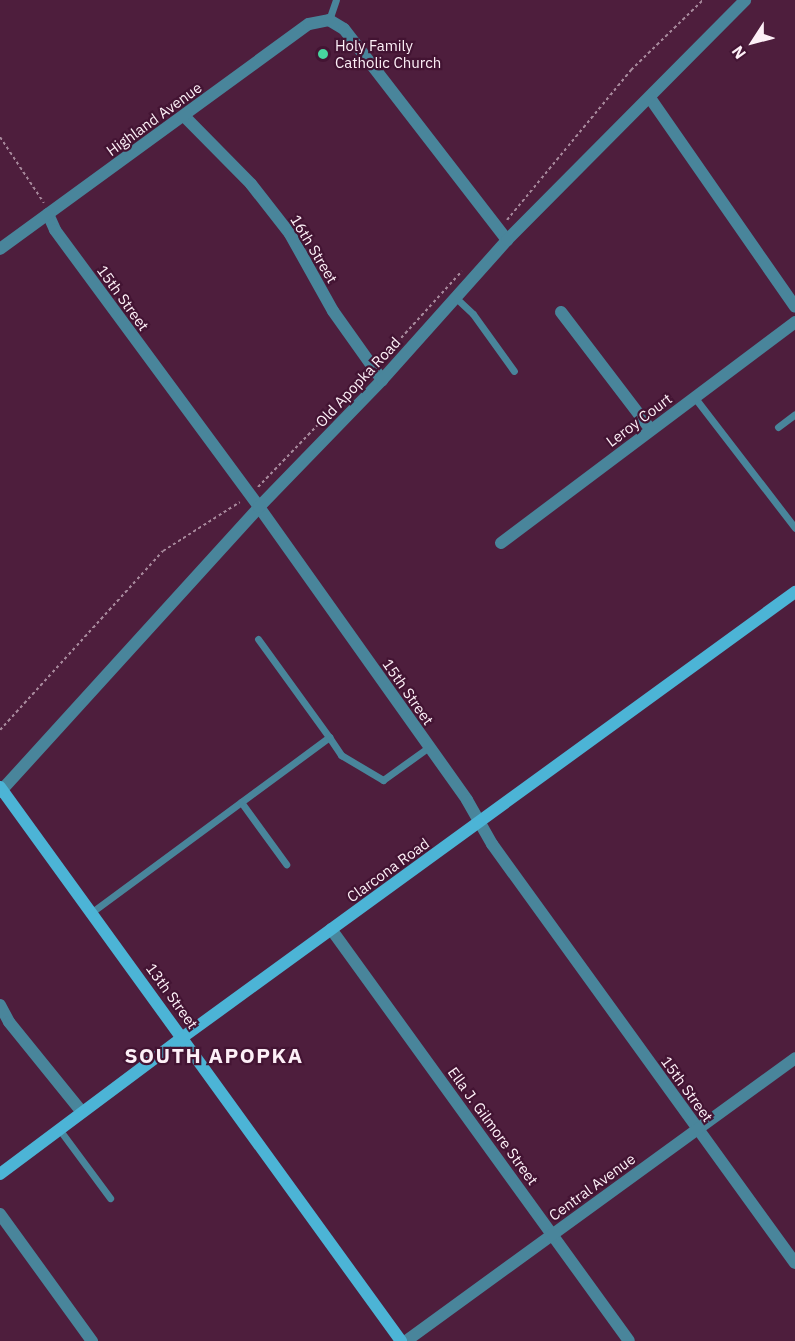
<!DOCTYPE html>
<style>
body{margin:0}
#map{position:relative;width:795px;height:1341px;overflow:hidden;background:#4e1e3d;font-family:"IBM Plex Sans",sans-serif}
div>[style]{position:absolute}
.path>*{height:2px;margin-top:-1px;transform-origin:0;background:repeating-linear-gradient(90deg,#a7899c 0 3px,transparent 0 6px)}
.lane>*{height:7px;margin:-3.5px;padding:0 3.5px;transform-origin:3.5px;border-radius:3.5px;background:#49859b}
.street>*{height:12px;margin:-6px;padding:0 6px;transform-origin:6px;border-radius:6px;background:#49859b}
.secondary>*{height:12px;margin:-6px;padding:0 6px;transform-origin:6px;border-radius:6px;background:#4cb4d6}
.dots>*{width:16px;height:16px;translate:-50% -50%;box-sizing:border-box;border:3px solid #431433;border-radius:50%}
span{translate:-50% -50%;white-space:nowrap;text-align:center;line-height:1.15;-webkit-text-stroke:4.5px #431433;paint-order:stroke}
.poi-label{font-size:15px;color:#fdf0f7}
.left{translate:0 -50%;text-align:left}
.street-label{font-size:15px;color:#fdf0f7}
.district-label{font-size:21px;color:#fdf0f7;font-weight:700;letter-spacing:1.5px}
.north{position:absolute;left:723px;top:12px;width:60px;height:60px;-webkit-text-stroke:4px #431433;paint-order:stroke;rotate:234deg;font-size:16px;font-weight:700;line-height:24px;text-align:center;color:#fdf0f7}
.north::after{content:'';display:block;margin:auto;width:21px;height:27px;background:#fdf0f7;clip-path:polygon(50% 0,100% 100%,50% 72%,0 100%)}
</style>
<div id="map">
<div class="path">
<div style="left:0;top:137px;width:79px;rotate:56.3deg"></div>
<div style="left:507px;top:220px;width:195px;rotate:-50.4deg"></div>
<div style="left:631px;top:70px;width:100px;rotate:-44.2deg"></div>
<div style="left:381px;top:360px;width:120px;rotate:-47.7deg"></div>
<div style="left:258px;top:487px;width:153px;rotate:-46.1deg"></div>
<div style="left:0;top:730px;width:242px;rotate:-47.7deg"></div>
<div style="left:163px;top:551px;width:91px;rotate:-32.5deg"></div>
</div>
<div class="lane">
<div style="left:329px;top:20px;width:21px;rotate:-71deg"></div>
<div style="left:456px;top:298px;width:23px;rotate:43deg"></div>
<div style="left:473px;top:314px;width:70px;rotate:54.3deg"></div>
<div style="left:695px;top:398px;width:164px;rotate:52.4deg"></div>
<div style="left:778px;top:427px;width:21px;rotate:-37deg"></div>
<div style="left:329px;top:737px;width:22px;rotate:56deg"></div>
<div style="left:341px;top:755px;width:49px;rotate:30.8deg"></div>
<div style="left:383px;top:780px;width:57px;rotate:-35.7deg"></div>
<div style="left:241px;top:802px;width:77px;rotate:54deg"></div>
<div style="left:92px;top:912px;width:295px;rotate:-36.4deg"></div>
<div style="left:329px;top:737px;width:121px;rotate:-125.9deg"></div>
<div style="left:59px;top:1129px;width:86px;rotate:53.5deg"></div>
</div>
<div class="street">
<div style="left:650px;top:98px;width:254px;rotate:55.2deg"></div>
<div style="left:184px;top:116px;width:95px;rotate:45.4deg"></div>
<div style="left:251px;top:184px;width:63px;rotate:52deg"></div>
<div style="left:290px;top:234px;width:88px;rotate:60.8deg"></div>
<div style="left:333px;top:311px;width:85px;rotate:54.6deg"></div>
<div style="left:48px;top:214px;width:17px;rotate:66deg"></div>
<div style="left:55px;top:230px;width:344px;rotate:53.6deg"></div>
<div style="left:259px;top:507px;width:359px;rotate:54.6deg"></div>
<div style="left:467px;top:800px;width:51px;rotate:60.4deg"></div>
<div style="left:492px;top:844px;width:517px;rotate:54.13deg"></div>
<div style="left:0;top:249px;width:382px;rotate:-36.1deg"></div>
<div style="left:309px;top:24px;width:20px;rotate:-11deg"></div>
<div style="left:329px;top:20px;width:17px;rotate:31deg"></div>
<div style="left:344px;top:29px;width:267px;rotate:52.3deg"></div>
<div style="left:561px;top:312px;width:148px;rotate:52.7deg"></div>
<div style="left:501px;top:543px;width:368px;rotate:-36.9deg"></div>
<div style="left:0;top:792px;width:385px;rotate:-47.7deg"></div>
<div style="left:259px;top:507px;width:177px;rotate:-45.9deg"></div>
<div style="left:382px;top:380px;width:188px;rotate:-48.2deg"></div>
<div style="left:507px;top:240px;width:338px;rotate:-45.2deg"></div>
<div style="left:331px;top:929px;width:508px;rotate:54.12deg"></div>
<div style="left:0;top:1005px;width:19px;rotate:62deg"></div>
<div style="left:9px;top:1022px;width:116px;rotate:51deg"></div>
<div style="left:0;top:1214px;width:157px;rotate:54.1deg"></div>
<div style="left:406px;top:1341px;width:481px;rotate:-36deg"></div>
</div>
<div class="secondary">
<div style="left:0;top:787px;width:684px;rotate:54.1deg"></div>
<div style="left:0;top:1174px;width:229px;rotate:-36.8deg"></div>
<div style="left:183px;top:1037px;width:757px;rotate:-36.02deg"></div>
</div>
<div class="dots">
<div style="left:323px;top:54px;background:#47d49e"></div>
</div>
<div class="poi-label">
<span class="left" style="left:335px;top:54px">Holy Family<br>Catholic Church</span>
</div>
<div class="street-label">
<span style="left:154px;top:119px;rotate:-36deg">Highland Avenue</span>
<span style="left:314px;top:249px;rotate:59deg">16th Street</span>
<span style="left:123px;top:298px;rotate:54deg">15th Street</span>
<span style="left:358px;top:382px;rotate:-47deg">Old Apopka Road</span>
<span style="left:639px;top:420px;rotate:-37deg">Leroy Court</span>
<span style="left:408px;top:692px;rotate:55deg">15th Street</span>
<span style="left:388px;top:870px;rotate:-36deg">Clarcona Road</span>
<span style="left:172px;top:996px;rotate:54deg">13th Street</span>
<span style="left:687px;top:1089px;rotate:54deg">15th Street</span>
<span style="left:493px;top:1126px;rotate:54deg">Ella J. Gilmore Street</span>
<span style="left:592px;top:1187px;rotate:-36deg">Central Avenue</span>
</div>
<div class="district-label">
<span style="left:214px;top:1055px">SOUTH APOPKA</span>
</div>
<div class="north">N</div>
</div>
